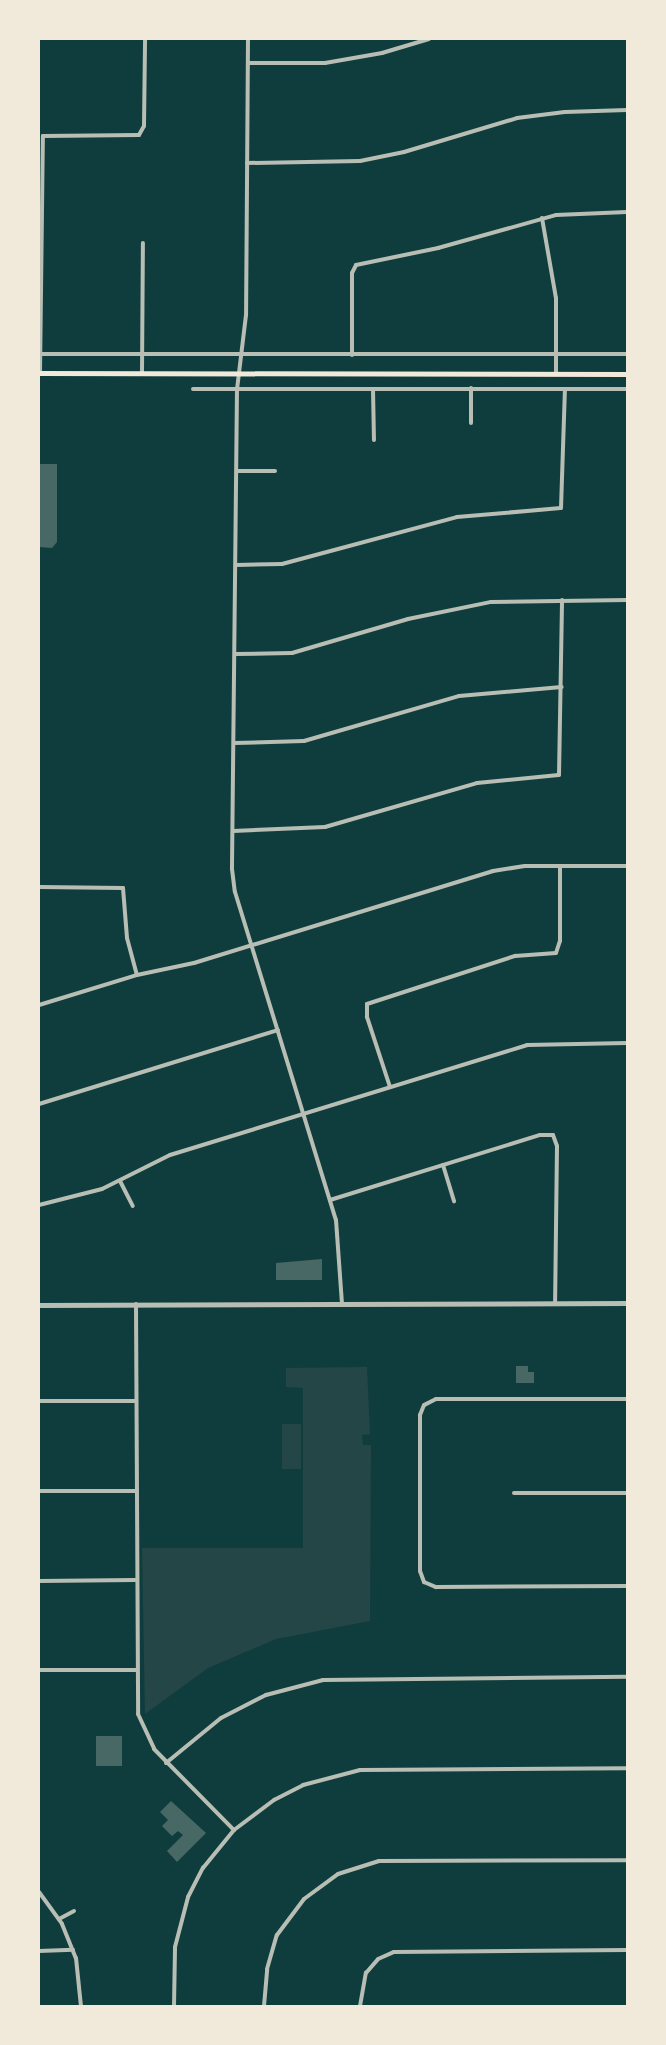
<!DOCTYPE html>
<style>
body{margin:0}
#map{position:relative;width:666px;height:2045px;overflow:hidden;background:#0f3d3e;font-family:Helvetica,sans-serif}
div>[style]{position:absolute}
.green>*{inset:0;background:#244646;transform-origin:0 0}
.building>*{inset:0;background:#486865;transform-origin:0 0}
.minor>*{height:4px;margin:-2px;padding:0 2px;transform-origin:2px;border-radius:2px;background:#b8beb3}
.tertiary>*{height:4.5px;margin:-2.25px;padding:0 2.25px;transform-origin:2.25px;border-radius:2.25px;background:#b8beb3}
.secondary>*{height:5px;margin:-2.5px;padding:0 2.5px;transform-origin:2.5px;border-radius:2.5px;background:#f1e9da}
span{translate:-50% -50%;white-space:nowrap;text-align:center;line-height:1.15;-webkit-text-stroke:4.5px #f1e9da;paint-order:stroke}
.frame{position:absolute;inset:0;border:40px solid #f1e9da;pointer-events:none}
</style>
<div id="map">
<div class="green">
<div style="clip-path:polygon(367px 1367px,370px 1434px,362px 1435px,363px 1445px,371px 1445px,370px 1621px,276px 1639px,208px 1668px,145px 1714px,142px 1548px,303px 1548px,303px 1388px,286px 1387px,286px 1368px)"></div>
<div style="left:282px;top:1424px;width:19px;height:45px"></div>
</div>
<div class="building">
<div style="clip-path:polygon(39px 464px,57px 464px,57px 542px,52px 548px,39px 547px)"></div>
<div style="clip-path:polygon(322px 1259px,322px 1280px,276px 1280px,276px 1263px)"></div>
<div style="clip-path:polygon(516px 1366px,528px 1366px,528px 1372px,534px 1372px,534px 1383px,516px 1383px)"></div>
<div style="left:96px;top:1736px;width:26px;height:30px"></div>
<div style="clip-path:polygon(171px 1801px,206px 1833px,177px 1862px,167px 1851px,183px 1835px,178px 1831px,172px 1836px,162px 1826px,168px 1820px,160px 1812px)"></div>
</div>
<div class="minor">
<div style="left:248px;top:39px;width:276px;rotate:90.4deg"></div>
<div style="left:246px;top:315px;width:75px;rotate:96.9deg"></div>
<div style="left:237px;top:389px;width:480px;rotate:90.6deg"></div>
<div style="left:232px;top:869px;width:23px;rotate:83deg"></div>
<div style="left:235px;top:892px;width:343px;rotate:72.9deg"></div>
<div style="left:336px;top:1220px;width:83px;rotate:85.9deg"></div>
<div style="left:248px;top:63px;width:77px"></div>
<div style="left:325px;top:63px;width:58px;rotate:-10deg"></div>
<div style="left:382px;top:53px;width:49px;rotate:-16.6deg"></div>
<div style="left:247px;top:163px;width:113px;rotate:-1deg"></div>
<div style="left:360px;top:161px;width:45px;rotate:-11.6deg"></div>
<div style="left:404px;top:152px;width:118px;rotate:-16.7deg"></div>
<div style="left:517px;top:118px;width:48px;rotate:-7.1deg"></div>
<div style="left:565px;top:112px;width:62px;rotate:-1.8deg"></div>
<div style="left:542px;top:218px;width:81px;rotate:80.1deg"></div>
<div style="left:556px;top:298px;width:76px;rotate:90deg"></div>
<div style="left:41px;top:354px;width:586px"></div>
<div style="left:352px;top:355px;width:82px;rotate:-90deg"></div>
<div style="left:352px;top:273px;width:9px;rotate:-63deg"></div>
<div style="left:356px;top:265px;width:84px;rotate:-11.7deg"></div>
<div style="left:438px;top:248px;width:123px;rotate:-15.6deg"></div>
<div style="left:556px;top:215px;width:71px;rotate:-2.4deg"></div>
<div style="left:40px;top:373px;width:237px;rotate:-89.3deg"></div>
<div style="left:43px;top:136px;width:96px;rotate:-0.6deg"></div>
<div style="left:139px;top:135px;width:10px;rotate:-61deg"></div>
<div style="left:144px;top:126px;width:87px;rotate:-89.3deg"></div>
<div style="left:142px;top:373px;width:130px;rotate:-89.6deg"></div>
<div style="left:471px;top:388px;width:35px;rotate:90deg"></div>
<div style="left:193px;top:389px;width:434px"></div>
<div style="left:373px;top:389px;width:51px;rotate:88.9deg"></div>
<div style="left:237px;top:471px;width:38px"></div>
<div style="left:236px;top:565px;width:46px;rotate:-1.2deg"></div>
<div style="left:282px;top:564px;width:181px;rotate:-15deg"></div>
<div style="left:457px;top:517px;width:104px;rotate:-4.9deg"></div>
<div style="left:561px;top:508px;width:119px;rotate:-88.1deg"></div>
<div style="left:235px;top:654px;width:57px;rotate:-1deg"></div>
<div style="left:292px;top:653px;width:121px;rotate:-16.3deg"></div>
<div style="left:408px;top:619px;width:85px;rotate:-11.6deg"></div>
<div style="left:491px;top:602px;width:136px;rotate:-0.8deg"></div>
<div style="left:234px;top:743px;width:70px;rotate:-1.6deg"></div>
<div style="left:304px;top:741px;width:161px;rotate:-16.2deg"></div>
<div style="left:459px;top:696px;width:103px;rotate:-5deg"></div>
<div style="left:233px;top:831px;width:92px;rotate:-2.5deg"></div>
<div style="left:325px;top:827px;width:158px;rotate:-16.1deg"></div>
<div style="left:477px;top:783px;width:82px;rotate:-5.6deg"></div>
<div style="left:559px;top:775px;width:175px;rotate:-89deg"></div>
<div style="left:39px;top:887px;width:84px;rotate:0.7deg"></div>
<div style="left:123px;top:888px;width:50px;rotate:85.4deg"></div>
<div style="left:127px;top:938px;width:38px;rotate:75deg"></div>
<div style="left:39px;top:1005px;width:102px;rotate:-17deg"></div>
<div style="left:137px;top:975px;width:58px;rotate:-11.9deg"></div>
<div style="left:194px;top:963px;width:313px;rotate:-17.1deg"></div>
<div style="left:493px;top:871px;width:32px;rotate:-9deg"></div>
<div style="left:525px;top:866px;width:102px"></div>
<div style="left:390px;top:1087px;width:74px;rotate:-108.2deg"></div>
<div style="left:367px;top:1017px;width:13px;rotate:-90deg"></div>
<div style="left:367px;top:1004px;width:156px;rotate:-18deg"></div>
<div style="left:515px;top:956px;width:41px;rotate:-4.2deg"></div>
<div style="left:556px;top:953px;width:13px;rotate:-72deg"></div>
<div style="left:560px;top:941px;width:75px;rotate:-90deg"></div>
<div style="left:39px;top:1104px;width:250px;rotate:-17.2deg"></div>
<div style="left:443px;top:1165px;width:38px;rotate:73deg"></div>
<div style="left:120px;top:1181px;width:28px;rotate:63deg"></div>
<div style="left:330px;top:1200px;width:220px;rotate:-17.2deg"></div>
<div style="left:540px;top:1135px;width:13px"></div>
<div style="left:553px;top:1135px;width:12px;rotate:70deg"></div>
<div style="left:557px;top:1146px;width:157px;rotate:90.7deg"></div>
<div style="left:39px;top:1205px;width:65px;rotate:-14.3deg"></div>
<div style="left:102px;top:1189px;width:76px;rotate:-26.6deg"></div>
<div style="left:170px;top:1155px;width:374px;rotate:-17.1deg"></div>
<div style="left:527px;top:1045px;width:100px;rotate:-1.1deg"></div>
<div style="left:136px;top:1304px;width:410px;rotate:89.7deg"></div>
<div style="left:138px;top:1714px;width:38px;rotate:65deg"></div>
<div style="left:154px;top:1749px;width:114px;rotate:45.4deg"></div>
<div style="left:627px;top:1399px;width:191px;rotate:180deg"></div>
<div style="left:436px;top:1399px;width:13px;rotate:153deg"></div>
<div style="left:424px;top:1405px;width:11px;rotate:112deg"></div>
<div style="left:420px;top:1415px;width:156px;rotate:90deg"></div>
<div style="left:420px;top:1571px;width:12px;rotate:70deg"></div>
<div style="left:424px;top:1582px;width:13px;rotate:23deg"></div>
<div style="left:436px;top:1587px;width:191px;rotate:-0.3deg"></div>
<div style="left:39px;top:1401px;width:96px"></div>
<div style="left:39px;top:1491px;width:96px"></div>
<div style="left:514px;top:1493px;width:113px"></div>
<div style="left:39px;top:1581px;width:96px;rotate:-0.6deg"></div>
<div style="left:39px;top:1670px;width:97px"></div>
<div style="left:166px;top:1763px;width:71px;rotate:-39.3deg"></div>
<div style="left:221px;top:1718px;width:51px;rotate:-27.1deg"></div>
<div style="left:266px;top:1695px;width:59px;rotate:-14.7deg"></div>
<div style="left:323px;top:1680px;width:304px;rotate:-0.6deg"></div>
<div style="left:39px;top:1892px;width:39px;rotate:54deg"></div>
<div style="left:62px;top:1924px;width:37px;rotate:68deg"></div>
<div style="left:76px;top:1958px;width:48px;rotate:84.1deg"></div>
<div style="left:59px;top:1919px;width:17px;rotate:-28deg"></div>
<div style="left:39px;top:1951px;width:34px;rotate:-2deg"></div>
<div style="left:174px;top:2006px;width:59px;rotate:-89deg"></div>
<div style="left:175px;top:1947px;width:52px;rotate:-75.4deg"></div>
<div style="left:188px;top:1897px;width:33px;rotate:-63deg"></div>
<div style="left:203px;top:1868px;width:49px;rotate:-50.8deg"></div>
<div style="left:234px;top:1830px;width:50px;rotate:-36.9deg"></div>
<div style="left:274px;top:1800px;width:33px;rotate:-27deg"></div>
<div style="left:303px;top:1785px;width:59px;rotate:-14.7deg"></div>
<div style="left:360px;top:1770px;width:267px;rotate:-0.4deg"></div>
<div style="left:264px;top:2006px;width:37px;rotate:-85deg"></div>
<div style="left:267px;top:1969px;width:35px;rotate:-74deg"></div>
<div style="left:277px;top:1935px;width:45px;rotate:-53.1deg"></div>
<div style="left:304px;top:1899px;width:42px;rotate:-36.3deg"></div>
<div style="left:338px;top:1874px;width:43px;rotate:-17.6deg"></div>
<div style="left:379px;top:1861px;width:248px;rotate:-0.2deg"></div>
<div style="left:360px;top:2006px;width:34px;rotate:-80deg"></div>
<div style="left:366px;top:1973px;width:18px;rotate:-49deg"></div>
<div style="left:378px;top:1959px;width:17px;rotate:-24deg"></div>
<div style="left:394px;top:1952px;width:233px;rotate:-0.5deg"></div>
</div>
<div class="tertiary">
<div style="left:39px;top:1305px;width:588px;rotate:-0.19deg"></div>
</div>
<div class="secondary">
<div style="left:39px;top:373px;width:588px;rotate:0.1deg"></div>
</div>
<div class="frame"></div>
</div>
